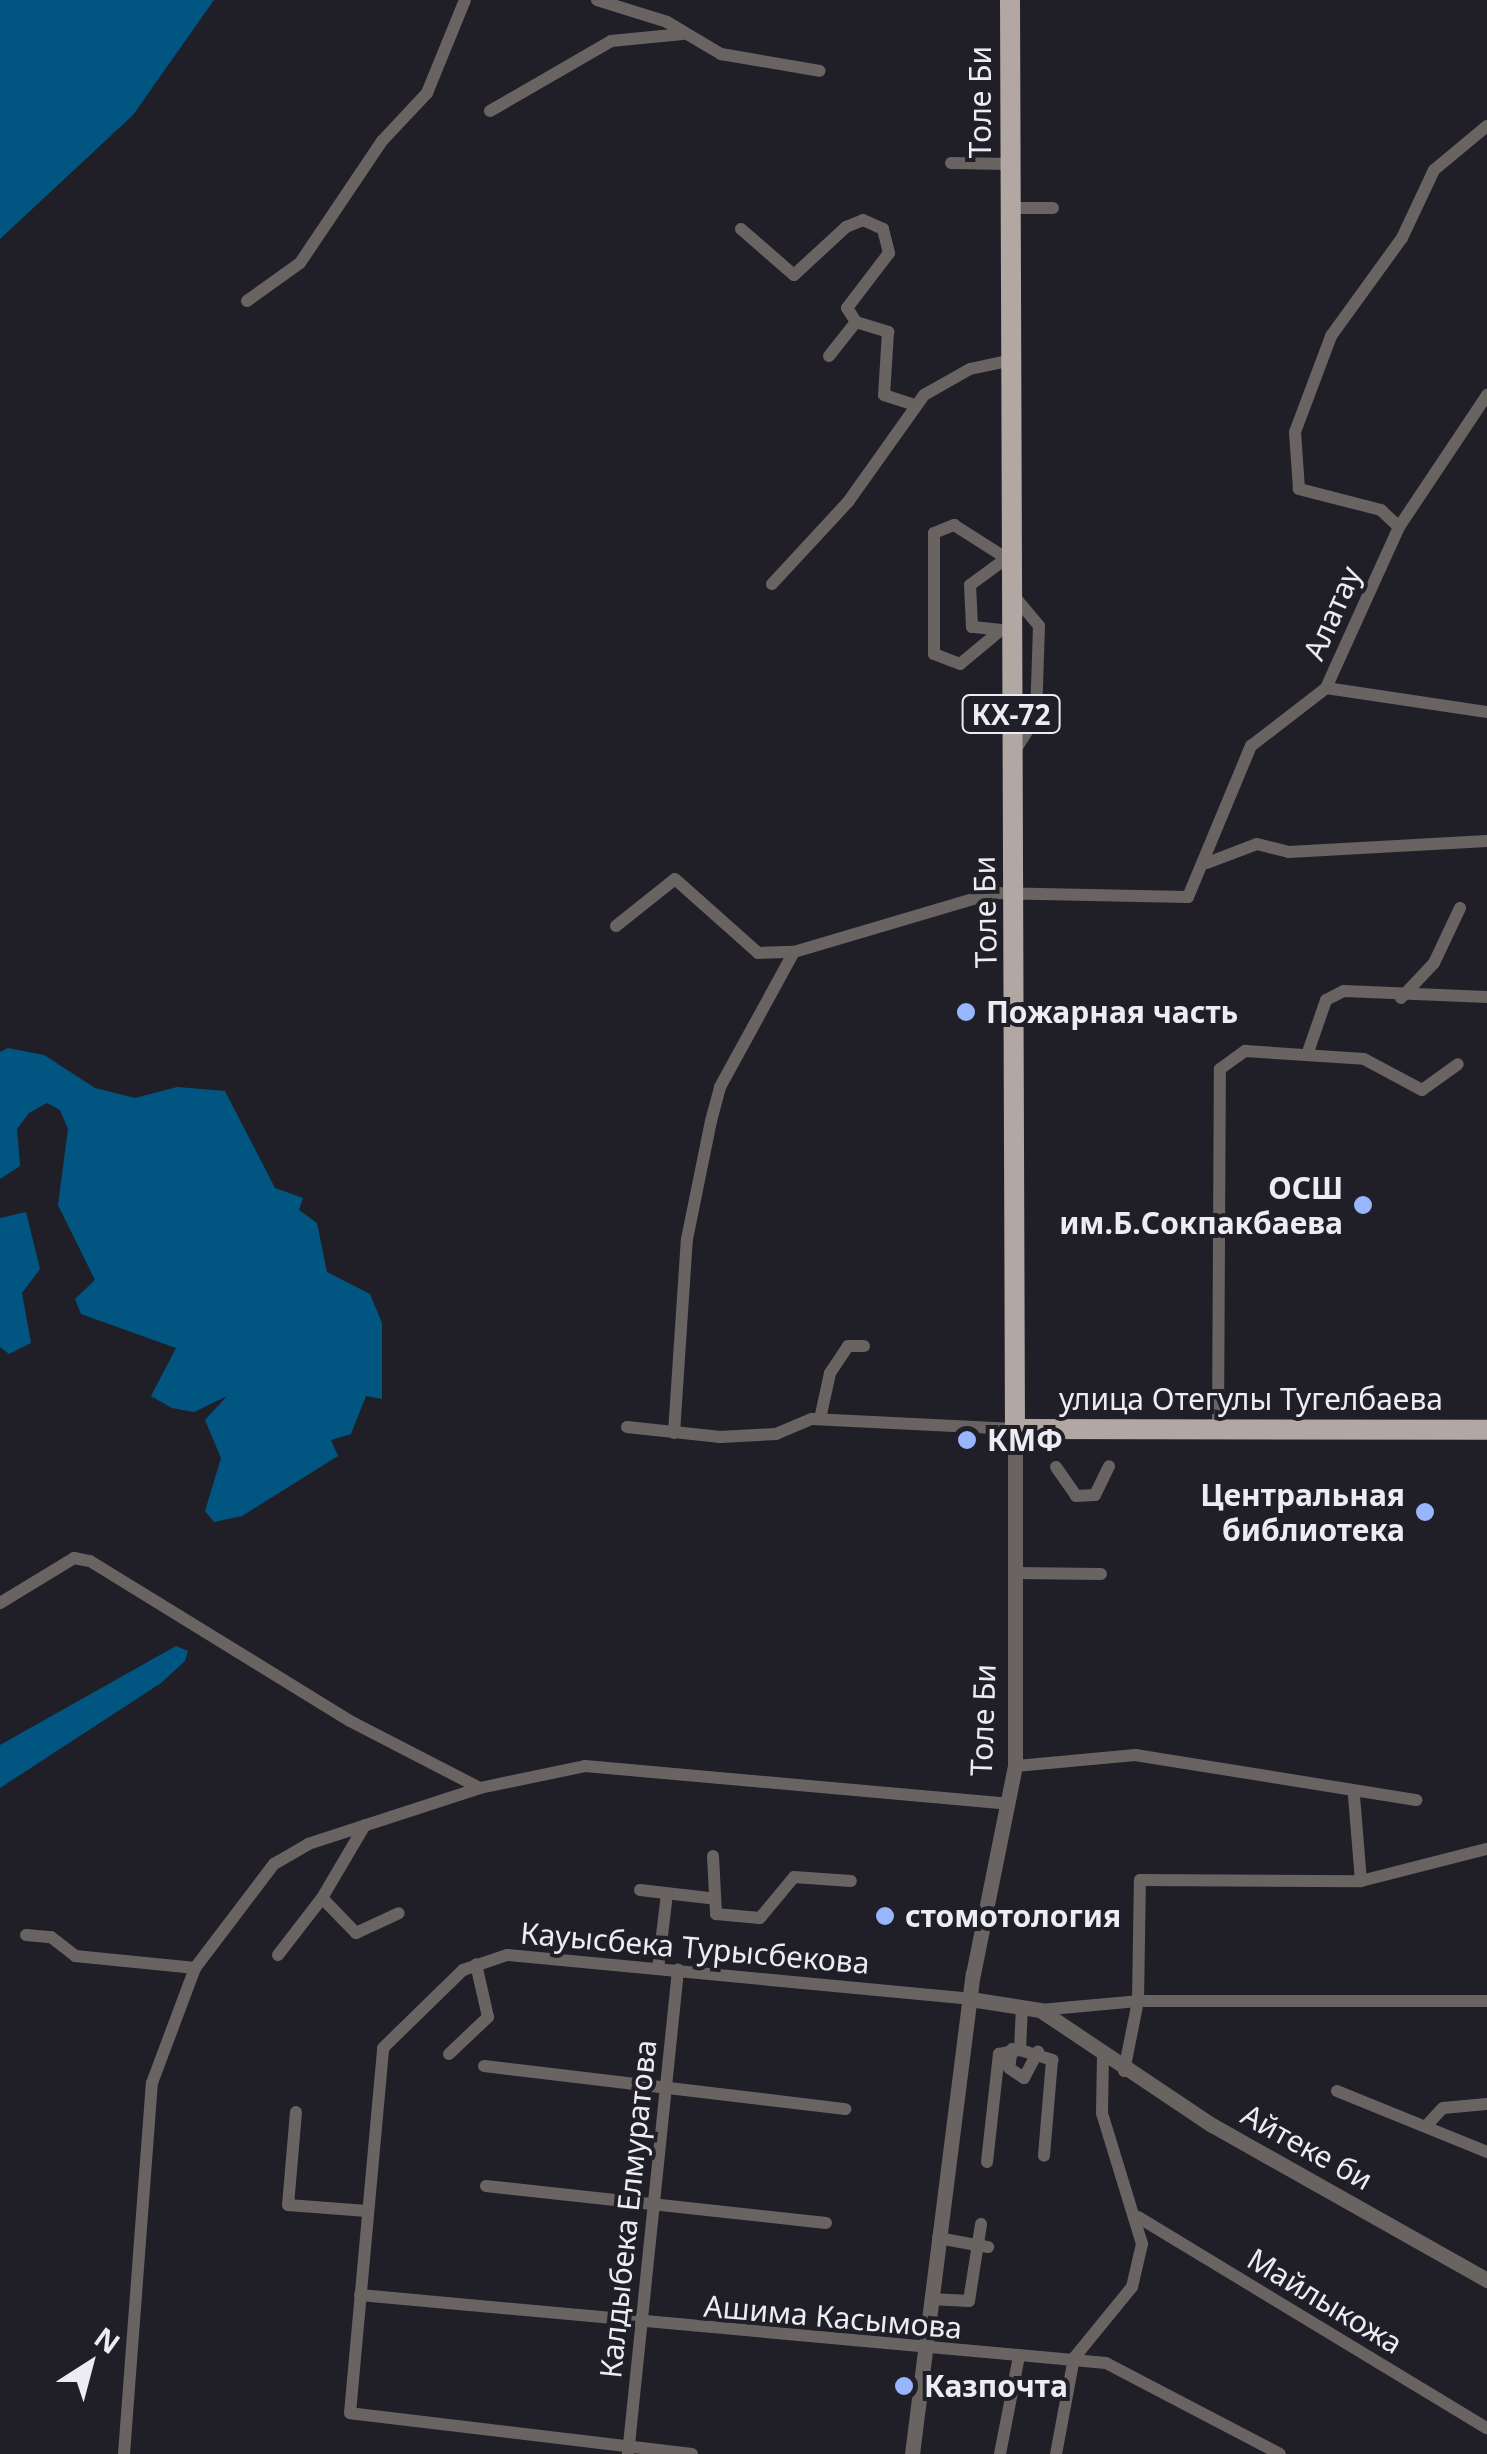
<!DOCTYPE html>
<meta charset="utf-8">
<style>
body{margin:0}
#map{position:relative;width:1487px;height:2454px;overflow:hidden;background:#201f28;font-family:"Noto Sans",sans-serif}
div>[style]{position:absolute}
.water>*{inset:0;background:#005681}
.minor>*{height:12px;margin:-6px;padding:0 6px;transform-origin:6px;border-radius:6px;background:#696361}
.tertiary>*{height:15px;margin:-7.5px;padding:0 7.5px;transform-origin:7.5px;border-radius:7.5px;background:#696361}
.primary>*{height:20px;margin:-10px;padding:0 10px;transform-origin:10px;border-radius:10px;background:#b2a7a3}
.dots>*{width:28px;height:28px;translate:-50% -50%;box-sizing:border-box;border:5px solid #201f28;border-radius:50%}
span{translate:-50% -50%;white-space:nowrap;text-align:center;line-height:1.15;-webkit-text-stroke:8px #201f28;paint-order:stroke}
.shield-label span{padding:2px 8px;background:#201f28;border:2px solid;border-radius:8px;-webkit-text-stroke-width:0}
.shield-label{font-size:28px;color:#ececf2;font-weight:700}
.street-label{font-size:30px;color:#ececf2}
.poi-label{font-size:30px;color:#ececf2;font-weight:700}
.left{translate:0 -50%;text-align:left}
.right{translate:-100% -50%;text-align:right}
.north{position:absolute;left:40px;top:2314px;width:100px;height:100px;-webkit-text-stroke:8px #201f28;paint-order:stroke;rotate:36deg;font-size:28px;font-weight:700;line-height:40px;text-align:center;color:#ececf2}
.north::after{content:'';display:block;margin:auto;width:35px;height:45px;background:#ececf2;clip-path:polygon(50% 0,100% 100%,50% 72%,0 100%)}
</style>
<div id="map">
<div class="water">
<div style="clip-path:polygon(0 0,214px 0,133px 115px,0 239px)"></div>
<div style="clip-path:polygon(8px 1048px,44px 1055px,95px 1088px,135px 1098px,177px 1087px,225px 1091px,275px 1188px,303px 1198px,299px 1210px,317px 1223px,327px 1272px,370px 1294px,382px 1323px,382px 1399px,366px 1396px,351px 1434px,331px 1440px,338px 1456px,242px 1516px,214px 1522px,205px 1511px,221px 1458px,205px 1420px,227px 1396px,194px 1412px,172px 1408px,151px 1396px,176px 1348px,81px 1314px,75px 1299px,95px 1280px,58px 1205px,68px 1129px,60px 1110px,47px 1103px,29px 1113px,17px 1129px,20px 1166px,0 1179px,0 1052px)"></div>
<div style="clip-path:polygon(26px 1212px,40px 1269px,22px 1293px,31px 1343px,9px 1354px,0 1347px,0 1218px)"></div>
<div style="clip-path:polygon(176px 1646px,188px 1651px,185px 1661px,161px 1683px,0 1788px,0 1745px)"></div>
</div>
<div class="minor">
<div style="left:597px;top:0;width:73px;rotate:17.4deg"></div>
<div style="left:667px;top:22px;width:63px;rotate:30.7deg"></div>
<div style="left:721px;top:54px;width:100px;rotate:9.7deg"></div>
<div style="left:490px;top:111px;width:140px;rotate:-30deg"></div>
<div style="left:611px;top:41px;width:72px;rotate:-5.6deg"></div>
<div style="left:951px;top:163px;width:59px;rotate:1deg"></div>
<div style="left:1010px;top:208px;width:43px"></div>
<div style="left:741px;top:229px;width:70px;rotate:41deg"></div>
<div style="left:794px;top:275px;width:71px;rotate:-42.7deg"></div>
<div style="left:846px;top:227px;width:18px;rotate:-22deg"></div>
<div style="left:863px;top:220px;width:22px;rotate:24deg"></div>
<div style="left:883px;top:229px;width:25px;rotate:76deg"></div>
<div style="left:889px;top:253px;width:69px;rotate:127.4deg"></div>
<div style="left:847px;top:308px;width:17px;rotate:57deg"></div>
<div style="left:856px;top:322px;width:34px;rotate:17deg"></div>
<div style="left:888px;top:332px;width:63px;rotate:93.6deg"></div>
<div style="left:884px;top:395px;width:32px;rotate:18deg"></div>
<div style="left:247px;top:301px;width:65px;rotate:-35.6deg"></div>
<div style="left:300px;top:263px;width:147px;rotate:-56.1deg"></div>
<div style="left:382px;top:141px;width:66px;rotate:-46.8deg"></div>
<div style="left:427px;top:93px;width:100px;rotate:-67.8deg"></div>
<div style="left:829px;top:356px;width:43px;rotate:-51.5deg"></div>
<div style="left:1399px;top:527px;width:25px;rotate:-137deg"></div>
<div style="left:1381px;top:510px;width:85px;rotate:-165.6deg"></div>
<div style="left:1299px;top:489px;width:57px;rotate:-94deg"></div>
<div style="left:1295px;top:432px;width:103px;rotate:-69.4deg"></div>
<div style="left:1331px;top:336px;width:121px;rotate:-54.1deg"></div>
<div style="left:1402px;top:238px;width:75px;rotate:-64.8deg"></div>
<div style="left:1434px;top:170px;width:69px;rotate:-39.7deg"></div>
<div style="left:772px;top:584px;width:112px;rotate:-47.2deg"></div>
<div style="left:848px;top:502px;width:131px;rotate:-54.6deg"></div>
<div style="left:924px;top:395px;width:53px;rotate:-29.5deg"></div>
<div style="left:970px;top:369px;width:40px;rotate:-12deg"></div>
<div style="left:1014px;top:596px;width:39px;rotate:50deg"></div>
<div style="left:1039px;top:626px;width:91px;rotate:91.9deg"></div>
<div style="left:1036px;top:717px;width:40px;rotate:122deg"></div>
<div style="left:1001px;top:630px;width:53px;rotate:140.3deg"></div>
<div style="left:960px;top:664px;width:28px;rotate:-159deg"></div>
<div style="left:934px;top:654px;width:121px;rotate:-90deg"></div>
<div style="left:934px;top:533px;width:22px;rotate:-22deg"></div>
<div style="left:954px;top:525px;width:62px;rotate:32.4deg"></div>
<div style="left:1002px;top:630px;width:30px;rotate:-174deg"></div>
<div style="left:972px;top:627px;width:42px;rotate:-92.7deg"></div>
<div style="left:970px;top:585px;width:51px;rotate:-36.2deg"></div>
<div style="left:1326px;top:688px;width:163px;rotate:8.5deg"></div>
<div style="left:1207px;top:863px;width:53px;rotate:-20.8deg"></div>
<div style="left:1257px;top:844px;width:33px;rotate:14deg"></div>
<div style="left:1289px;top:852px;width:198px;rotate:-3.2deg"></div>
<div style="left:616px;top:926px;width:75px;rotate:-38.5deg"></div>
<div style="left:675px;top:879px;width:111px;rotate:41.7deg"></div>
<div style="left:758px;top:953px;width:36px;rotate:-2deg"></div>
<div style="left:1401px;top:998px;width:48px;rotate:-46.7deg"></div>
<div style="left:1434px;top:963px;width:61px;rotate:-64.7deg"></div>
<div style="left:1307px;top:1055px;width:58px;rotate:-70.9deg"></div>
<div style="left:1326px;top:1000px;width:20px;rotate:-27deg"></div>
<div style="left:1344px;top:991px;width:143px;rotate:2.4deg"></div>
<div style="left:820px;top:1419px;width:47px;rotate:-77.7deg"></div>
<div style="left:830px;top:1373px;width:32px;rotate:-56deg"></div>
<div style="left:848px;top:1346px;width:16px"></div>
<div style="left:627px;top:1427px;width:94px;rotate:6.1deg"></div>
<div style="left:720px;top:1437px;width:56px;rotate:-3.1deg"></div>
<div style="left:776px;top:1434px;width:39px;rotate:-23deg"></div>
<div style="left:812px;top:1419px;width:203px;rotate:2.8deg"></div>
<div style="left:1218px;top:1428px;width:359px;rotate:-89.7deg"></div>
<div style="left:1220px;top:1069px;width:31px;rotate:-36deg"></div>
<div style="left:1245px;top:1051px;width:119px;rotate:3.8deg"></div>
<div style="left:1364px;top:1059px;width:66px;rotate:28.1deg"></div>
<div style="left:1422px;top:1090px;width:44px;rotate:-35.8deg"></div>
<div style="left:674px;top:1433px;width:194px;rotate:-86.2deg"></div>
<div style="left:687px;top:1239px;width:120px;rotate:-78.5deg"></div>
<div style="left:711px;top:1121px;width:35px;rotate:-75deg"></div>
<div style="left:720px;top:1087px;width:154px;rotate:-61.3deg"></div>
<div style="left:794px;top:952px;width:208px;rotate:-16.5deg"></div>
<div style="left:993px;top:893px;width:195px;rotate:1.2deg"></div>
<div style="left:1188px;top:897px;width:164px;rotate:-67.4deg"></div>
<div style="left:1251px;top:746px;width:95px;rotate:-37.7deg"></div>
<div style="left:1326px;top:688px;width:177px;rotate:-65.6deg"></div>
<div style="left:1399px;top:527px;width:159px;rotate:-56.3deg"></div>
<div style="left:1056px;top:1467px;width:35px;rotate:55deg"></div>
<div style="left:1076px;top:1496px;width:19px;rotate:-3deg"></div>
<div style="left:1095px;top:1495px;width:32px;rotate:-64deg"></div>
<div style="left:1017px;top:1573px;width:84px;rotate:0.7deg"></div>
<div style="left:0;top:1603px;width:87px;rotate:-31.3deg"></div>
<div style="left:74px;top:1558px;width:16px;rotate:11deg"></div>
<div style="left:90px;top:1561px;width:305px;rotate:31.6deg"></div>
<div style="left:350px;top:1721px;width:146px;rotate:27.3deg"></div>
<div style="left:1015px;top:1766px;width:121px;rotate:-5.2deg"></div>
<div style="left:1135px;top:1755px;width:285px;rotate:9.1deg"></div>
<div style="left:1354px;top:1796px;width:85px;rotate:85.3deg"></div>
<div style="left:365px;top:1825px;width:85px;rotate:120.5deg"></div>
<div style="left:322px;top:1898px;width:49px;rotate:45.8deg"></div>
<div style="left:356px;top:1933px;width:47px;rotate:-24.9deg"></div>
<div style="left:713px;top:1856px;width:58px;rotate:87deg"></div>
<div style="left:716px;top:1914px;width:44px;rotate:5.2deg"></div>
<div style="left:760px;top:1918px;width:53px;rotate:-50.3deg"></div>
<div style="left:794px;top:1877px;width:57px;rotate:4deg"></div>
<div style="left:640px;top:1890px;width:69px;rotate:6.6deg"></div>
<div style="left:26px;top:1935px;width:25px;rotate:5deg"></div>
<div style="left:51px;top:1937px;width:31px;rotate:38deg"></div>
<div style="left:75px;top:1956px;width:121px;rotate:5.7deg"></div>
<div style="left:278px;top:1955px;width:72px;rotate:-52.3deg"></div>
<div style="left:658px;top:1969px;width:76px;rotate:-83.2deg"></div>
<div style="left:1022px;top:2007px;width:43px;rotate:92.7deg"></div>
<div style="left:1020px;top:2050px;width:34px;rotate:17deg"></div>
<div style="left:1052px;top:2060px;width:96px;rotate:94.8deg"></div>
<div style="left:1040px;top:2010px;width:98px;rotate:-5.2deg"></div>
<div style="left:1138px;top:2001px;width:349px"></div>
<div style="left:1012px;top:2049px;width:19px;rotate:99deg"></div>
<div style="left:1009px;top:2068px;width:18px;rotate:34deg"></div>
<div style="left:1024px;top:2078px;width:30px;rotate:-62deg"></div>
<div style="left:449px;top:2054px;width:54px;rotate:-43.5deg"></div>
<div style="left:488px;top:2017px;width:54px;rotate:-102.8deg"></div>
<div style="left:484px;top:2066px;width:364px;rotate:6.8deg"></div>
<div style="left:1124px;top:2071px;width:71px;rotate:-78.7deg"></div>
<div style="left:1138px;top:2001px;width:121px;rotate:-89.1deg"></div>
<div style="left:1140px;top:1880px;width:221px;rotate:0.3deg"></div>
<div style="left:1361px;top:1881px;width:130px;rotate:-14.3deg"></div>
<div style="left:1337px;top:2091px;width:162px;rotate:22.1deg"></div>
<div style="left:296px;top:2112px;width:93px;rotate:94.9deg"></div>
<div style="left:288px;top:2205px;width:79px;rotate:4.3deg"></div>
<div style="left:1427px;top:2125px;width:23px;rotate:-47deg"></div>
<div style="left:1443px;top:2108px;width:44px;rotate:-5.2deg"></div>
<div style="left:987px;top:2162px;width:109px;rotate:-83.7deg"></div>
<div style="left:999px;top:2054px;width:21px;rotate:-11deg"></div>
<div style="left:486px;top:2186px;width:342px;rotate:6.2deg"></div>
<div style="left:1138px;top:2217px;width:408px;rotate:31.2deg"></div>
<div style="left:938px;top:2238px;width:51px;rotate:10.2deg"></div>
<div style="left:360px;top:2295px;width:749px;rotate:5.21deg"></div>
<div style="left:1106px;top:2363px;width:196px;rotate:27.6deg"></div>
<div style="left:931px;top:2299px;width:38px;rotate:3deg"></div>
<div style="left:969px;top:2301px;width:78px;rotate:-81.1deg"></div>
<div style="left:1074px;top:2358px;width:92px;rotate:-50.8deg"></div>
<div style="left:1132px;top:2287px;width:44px;rotate:-76.9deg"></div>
<div style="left:1142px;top:2244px;width:137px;rotate:-107deg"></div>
<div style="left:1102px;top:2113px;width:56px;rotate:-89deg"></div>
<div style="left:124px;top:2454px;width:372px;rotate:-85.7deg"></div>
<div style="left:152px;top:2083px;width:123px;rotate:-69.5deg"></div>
<div style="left:195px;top:1968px;width:131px;rotate:-52.8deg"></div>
<div style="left:274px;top:1864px;width:39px;rotate:-30deg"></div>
<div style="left:308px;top:1844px;width:181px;rotate:-18deg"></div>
<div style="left:480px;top:1788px;width:107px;rotate:-11.8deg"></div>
<div style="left:585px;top:1766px;width:425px;rotate:5.1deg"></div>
<div style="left:628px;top:2454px;width:487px;rotate:-84.1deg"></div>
<div style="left:692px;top:2454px;width:344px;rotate:-173.2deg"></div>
<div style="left:350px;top:2413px;width:366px;rotate:-84.8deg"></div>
<div style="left:383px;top:2048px;width:112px;rotate:-44.3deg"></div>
<div style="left:463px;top:1970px;width:46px;rotate:-18.8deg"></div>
<div style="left:507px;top:1955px;width:465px;rotate:5.4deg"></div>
<div style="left:1000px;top:2454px;width:100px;rotate:-79deg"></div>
<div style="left:1056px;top:2454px;width:98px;rotate:-79.4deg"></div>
</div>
<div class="tertiary">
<div style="left:970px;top:1999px;width:71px;rotate:8.9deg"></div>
<div style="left:1040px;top:2010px;width:207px;rotate:33.8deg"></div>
<div style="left:1212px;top:2125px;width:316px;rotate:29.4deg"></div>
<div style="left:912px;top:2454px;width:484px;rotate:-82.8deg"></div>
<div style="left:973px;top:1974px;width:212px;rotate:-78.6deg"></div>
<div style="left:1015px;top:1766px;width:337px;rotate:-90deg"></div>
</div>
<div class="primary">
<div style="left:1010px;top:0;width:1429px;rotate:89.8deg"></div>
<div style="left:1015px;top:1429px;width:472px;rotate:0.1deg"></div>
</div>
<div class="dots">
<div style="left:966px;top:1012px;background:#98b6fd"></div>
<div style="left:1363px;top:1205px;background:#98b6fd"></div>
<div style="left:967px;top:1440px;background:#98b6fd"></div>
<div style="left:1425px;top:1512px;background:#98b6fd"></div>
<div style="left:885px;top:1916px;background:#98b6fd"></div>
<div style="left:904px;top:2386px;background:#98b6fd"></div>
</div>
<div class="shield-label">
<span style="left:1011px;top:714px">КХ-72</span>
</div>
<div class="street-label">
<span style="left:980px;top:102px;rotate:-90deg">Толе Би</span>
<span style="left:1332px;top:613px;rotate:-66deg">Алатау</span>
<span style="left:985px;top:912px;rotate:-91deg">Толе Би</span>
<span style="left:1251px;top:1399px">улица Отегулы Тугелбаева</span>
<span style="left:983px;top:1720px;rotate:-88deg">Толе Би</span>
<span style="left:695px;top:1948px;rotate:5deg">Кауысбека Турысбекова</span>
<span style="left:1307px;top:2147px;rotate:29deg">Айтеке би</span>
<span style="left:628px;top:2209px;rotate:-84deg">Калдыбека Елмуратова</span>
<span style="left:1325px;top:2301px;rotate:31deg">Майлыкожа</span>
<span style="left:833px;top:2317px;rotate:5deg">Ашима Касымова</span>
</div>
<div class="poi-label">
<span class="left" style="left:986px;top:1012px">Пожарная часть</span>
<span class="right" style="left:1343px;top:1205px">ОСШ<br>им.Б.Сокпакбаева</span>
<span class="left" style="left:987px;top:1440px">КМФ</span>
<span class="right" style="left:1405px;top:1512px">Центральная<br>библиотека</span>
<span class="left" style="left:905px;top:1916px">стомотология</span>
<span class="left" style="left:924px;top:2386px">Казпочта</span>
</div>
<div class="north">N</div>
</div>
